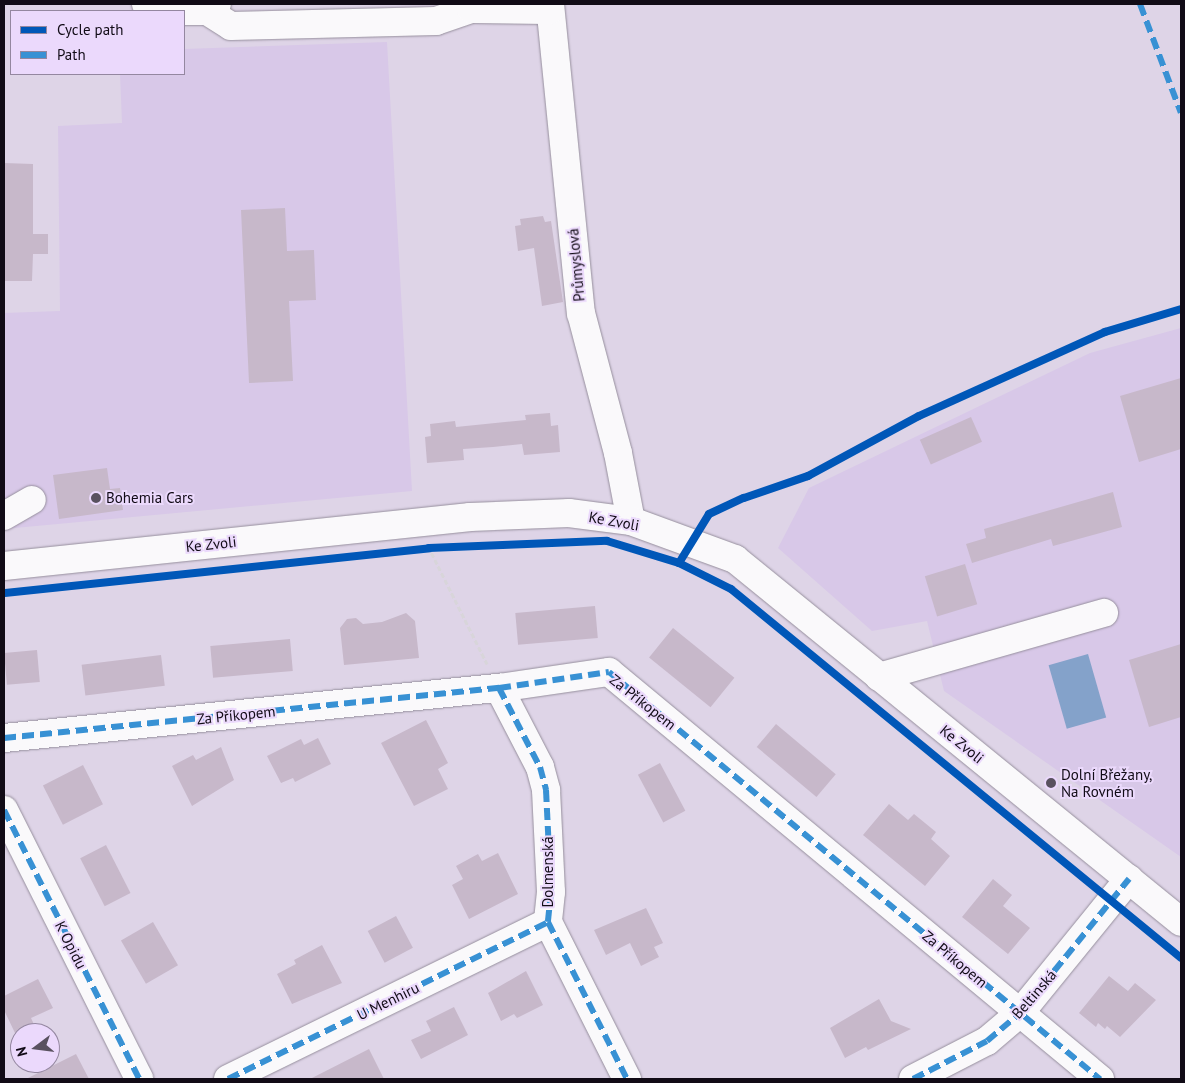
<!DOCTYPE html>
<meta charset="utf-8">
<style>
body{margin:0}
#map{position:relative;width:1185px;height:1083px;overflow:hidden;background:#ded4e7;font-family:"PT Sans",sans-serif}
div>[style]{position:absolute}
.built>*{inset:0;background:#d8c8e8}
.water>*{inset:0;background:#84a2ca;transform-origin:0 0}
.building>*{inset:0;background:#c7b8ca;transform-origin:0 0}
.path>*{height:3px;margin-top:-1.5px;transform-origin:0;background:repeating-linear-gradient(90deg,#d8d5da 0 5px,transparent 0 7.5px)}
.roads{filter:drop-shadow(0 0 1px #968f9d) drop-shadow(0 0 1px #968f9d)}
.minor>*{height:28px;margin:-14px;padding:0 14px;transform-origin:14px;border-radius:14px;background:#faf9fb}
.quiet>*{height:6px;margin-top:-3px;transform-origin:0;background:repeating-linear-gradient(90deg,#3891d4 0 12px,transparent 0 18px)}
.cycleway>*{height:8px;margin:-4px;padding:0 4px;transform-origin:4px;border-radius:4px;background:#0057b8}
.dots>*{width:14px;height:14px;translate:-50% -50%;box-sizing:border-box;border:2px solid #ebd9fc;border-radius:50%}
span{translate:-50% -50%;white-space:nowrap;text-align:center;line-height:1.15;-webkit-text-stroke:4px #ebd9fc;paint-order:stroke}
.street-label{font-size:15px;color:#110b16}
.poi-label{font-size:15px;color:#110b16}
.left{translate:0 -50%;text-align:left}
.frame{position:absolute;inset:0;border:5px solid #110b16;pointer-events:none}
.legend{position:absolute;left:10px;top:10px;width:175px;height:65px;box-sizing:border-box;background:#ebd9fc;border:1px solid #9487a0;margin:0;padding:6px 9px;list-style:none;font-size:15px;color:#110b16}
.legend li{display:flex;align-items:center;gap:10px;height:25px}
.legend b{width:25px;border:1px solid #9487a0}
.north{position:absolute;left:10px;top:1023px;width:50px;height:50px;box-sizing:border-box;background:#ebd9fc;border:1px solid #9487a0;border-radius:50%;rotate:255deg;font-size:14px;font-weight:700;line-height:20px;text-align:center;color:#110b16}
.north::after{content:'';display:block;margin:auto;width:18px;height:22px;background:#59515f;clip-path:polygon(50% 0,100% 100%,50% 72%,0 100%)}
</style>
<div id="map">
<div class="built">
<div style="clip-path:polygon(387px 42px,412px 491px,4px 529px,4px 313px,60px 311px,58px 126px,122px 123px,120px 74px,184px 74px,184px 49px)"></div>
<div style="clip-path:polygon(1181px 328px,1181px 857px,944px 691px,927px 621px,872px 631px,778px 548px,809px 488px,1090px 353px)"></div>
</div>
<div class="water">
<div style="left:1088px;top:654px;width:66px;height:41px;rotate:74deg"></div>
</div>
<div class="building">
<div style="clip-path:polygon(4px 163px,33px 164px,33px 234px,48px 234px,48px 254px,33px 254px,32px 281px,4px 281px)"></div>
<div style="clip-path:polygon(285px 208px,287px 251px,314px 250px,316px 300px,289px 301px,293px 381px,249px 383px,241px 210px)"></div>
<div style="clip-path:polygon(543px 216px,545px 222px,551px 221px,563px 302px,542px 306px,534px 248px,518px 251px,515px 226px,521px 225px,520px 219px)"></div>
<div style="clip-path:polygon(1181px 378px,1181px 449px,1139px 462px,1120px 396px)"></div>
<div style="clip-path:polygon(550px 413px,551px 426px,558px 425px,560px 452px,524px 455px,522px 444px,493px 447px,463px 449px,464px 460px,427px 463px,425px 437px,431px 436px,430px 424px,455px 421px,456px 427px,526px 420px,525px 415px)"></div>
<div style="left:971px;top:417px;width:27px;height:56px;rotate:66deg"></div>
<div style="clip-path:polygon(107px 468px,110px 489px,120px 488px,123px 510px,59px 519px,53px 475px)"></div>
<div style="clip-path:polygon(1113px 492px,1122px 527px,1053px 546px,1051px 539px,972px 563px,966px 544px,986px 538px,984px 529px)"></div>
<div style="left:965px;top:564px;width:42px;height:42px;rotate:73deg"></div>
<div style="left:595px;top:606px;width:32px;height:80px;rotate:85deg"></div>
<div style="clip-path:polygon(406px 613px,415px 621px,419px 658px,344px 665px,340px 628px,347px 619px,356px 618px,363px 624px,382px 622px)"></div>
<div style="left:673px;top:628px;width:79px;height:38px;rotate:39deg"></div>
<div style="left:290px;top:639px;width:32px;height:80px;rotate:85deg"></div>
<div style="clip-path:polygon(1181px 644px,1181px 717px,1149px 727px,1129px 660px)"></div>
<div style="left:37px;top:650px;width:32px;height:33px;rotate:85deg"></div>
<div style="left:161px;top:655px;width:31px;height:80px;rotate:83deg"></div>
<div style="clip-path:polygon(426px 720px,448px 763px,438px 769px,448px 789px,414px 806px,381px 743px)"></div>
<div style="left:776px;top:724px;width:78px;height:30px;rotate:40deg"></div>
<div style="clip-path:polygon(318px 738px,331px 764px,295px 782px,293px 778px,281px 783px,267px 756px,301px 739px,304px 745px)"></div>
<div style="clip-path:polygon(221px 747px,234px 780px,192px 806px,172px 766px,193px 755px,196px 760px)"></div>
<div style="left:660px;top:763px;width:54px;height:25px;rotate:62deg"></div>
<div style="left:83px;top:765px;width:44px;height:45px;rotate:63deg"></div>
<div style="clip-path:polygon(889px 804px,908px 820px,914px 814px,936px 832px,931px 839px,950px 856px,925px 886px,863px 835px)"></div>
<div style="left:106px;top:845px;width:54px;height:29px;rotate:63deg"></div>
<div style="clip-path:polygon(498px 853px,518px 894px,469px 919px,452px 885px,463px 879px,456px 866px,478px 854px,482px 861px)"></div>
<div style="clip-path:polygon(993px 879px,1012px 895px,1003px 906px,1030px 928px,1008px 954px,962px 917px)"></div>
<div style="clip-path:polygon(646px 908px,663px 943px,654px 947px,659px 957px,641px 966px,630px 943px,606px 955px,594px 930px)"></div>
<div style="left:396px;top:916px;width:36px;height:32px;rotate:62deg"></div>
<div style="left:153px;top:922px;width:50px;height:37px;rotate:60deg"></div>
<div style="clip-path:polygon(322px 945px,342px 983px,292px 1004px,277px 974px,296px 964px,294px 960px)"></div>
<div style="clip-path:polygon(526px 971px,543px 1005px,517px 1018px,514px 1014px,501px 1021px,488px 993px)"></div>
<div style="clip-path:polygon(1109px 976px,1128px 991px,1135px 983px,1156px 1000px,1120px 1037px,1107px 1026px,1105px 1029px,1098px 1023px,1096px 1027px,1079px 1013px)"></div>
<div style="clip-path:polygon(38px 979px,53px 1008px,31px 1018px,38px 1033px,15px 1033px,4px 1010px,4px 996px)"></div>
<div style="clip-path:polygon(879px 999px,891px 1021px,911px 1029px,868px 1050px,866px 1047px,845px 1058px,830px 1028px)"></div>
<div style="clip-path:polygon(454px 1007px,468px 1035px,421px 1059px,411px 1040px,431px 1031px,426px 1021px)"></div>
<div style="clip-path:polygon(369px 1049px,384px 1079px,310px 1079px)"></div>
<div style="clip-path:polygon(76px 1054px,89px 1079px,26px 1079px)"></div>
</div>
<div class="path">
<div style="left:428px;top:546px;width:132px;rotate:63.4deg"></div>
</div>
<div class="roads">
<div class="minor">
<div style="left:146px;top:4px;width:17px;rotate:24deg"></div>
<div style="left:162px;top:11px;width:45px"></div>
<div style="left:207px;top:11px;width:12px;rotate:-35deg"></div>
<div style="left:550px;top:4px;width:311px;rotate:84.3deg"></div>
<div style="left:581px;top:313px;width:145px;rotate:75.2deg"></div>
<div style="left:618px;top:453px;width:69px;rotate:79.2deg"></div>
<div style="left:207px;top:11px;width:28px;rotate:32deg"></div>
<div style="left:231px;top:26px;width:205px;rotate:-1.4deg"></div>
<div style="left:436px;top:21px;width:37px;rotate:-19deg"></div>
<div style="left:471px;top:9px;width:79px;rotate:0.7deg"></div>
<div style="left:4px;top:516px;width:32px;rotate:-30deg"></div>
<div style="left:4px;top:566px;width:469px;rotate:-6deg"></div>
<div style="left:470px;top:517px;width:99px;rotate:-2.3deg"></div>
<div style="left:569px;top:513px;width:63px;rotate:7.4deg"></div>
<div style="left:631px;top:521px;width:111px;rotate:20.1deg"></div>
<div style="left:735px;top:559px;width:575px;rotate:39.14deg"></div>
<div style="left:879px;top:677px;width:234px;rotate:-15.9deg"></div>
<div style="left:499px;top:688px;width:89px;rotate:62.6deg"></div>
<div style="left:540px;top:767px;width:24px;rotate:75deg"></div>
<div style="left:546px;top:790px;width:102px;rotate:87.2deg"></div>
<div style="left:551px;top:892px;width:30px;rotate:96deg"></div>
<div style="left:548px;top:922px;width:176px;rotate:63.3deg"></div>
<div style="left:4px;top:738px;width:498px;rotate:-5.8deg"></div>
<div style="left:499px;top:688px;width:111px;rotate:-8.3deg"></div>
<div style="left:609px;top:672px;width:638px;rotate:39.66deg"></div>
<div style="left:4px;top:810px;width:301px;rotate:63.3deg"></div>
<div style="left:228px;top:1079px;width:356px;rotate:-26.1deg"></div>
<div style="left:913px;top:1079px;width:83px;rotate:-27.2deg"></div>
<div style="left:987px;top:1041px;width:43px;rotate:-40.3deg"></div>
<div style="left:1020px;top:1013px;width:173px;rotate:-50.9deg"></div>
</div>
</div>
<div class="quiet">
<div style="left:1140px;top:4px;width:116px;rotate:69.4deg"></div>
<div style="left:499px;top:688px;width:89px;rotate:62.6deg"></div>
<div style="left:540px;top:767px;width:24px;rotate:75deg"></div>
<div style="left:546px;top:790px;width:102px;rotate:87.2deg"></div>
<div style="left:551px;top:892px;width:30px;rotate:96deg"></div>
<div style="left:548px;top:922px;width:176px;rotate:63.3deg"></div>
<div style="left:4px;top:738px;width:498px;rotate:-5.8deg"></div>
<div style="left:499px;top:688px;width:111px;rotate:-8.3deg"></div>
<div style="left:609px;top:672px;width:638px;rotate:39.66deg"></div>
<div style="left:4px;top:810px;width:301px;rotate:63.3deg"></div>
<div style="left:228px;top:1079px;width:356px;rotate:-26.1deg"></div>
<div style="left:913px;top:1079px;width:83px;rotate:-27.2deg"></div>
<div style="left:987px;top:1041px;width:43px;rotate:-40.3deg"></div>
<div style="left:1020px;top:1013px;width:173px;rotate:-50.9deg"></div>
</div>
<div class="cycleway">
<div style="left:679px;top:563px;width:58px;rotate:26.6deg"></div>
<div style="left:731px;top:589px;width:582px;rotate:39.35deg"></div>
<div style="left:4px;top:593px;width:427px;rotate:-6deg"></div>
<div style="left:429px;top:548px;width:178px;rotate:-2.3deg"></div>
<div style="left:607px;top:541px;width:75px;rotate:17deg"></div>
<div style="left:679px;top:563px;width:57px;rotate:-58.5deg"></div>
<div style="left:709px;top:514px;width:38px;rotate:-25deg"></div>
<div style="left:744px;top:498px;width:68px;rotate:-19deg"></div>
<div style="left:808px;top:476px;width:126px;rotate:-28.4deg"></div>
<div style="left:919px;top:416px;width:204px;rotate:-24.3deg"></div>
<div style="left:1105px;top:332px;width:79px;rotate:-16.8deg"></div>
</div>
<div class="dots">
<div style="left:96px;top:498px;background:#59515f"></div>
<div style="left:1051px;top:783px;background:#59515f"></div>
</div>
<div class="street-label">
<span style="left:576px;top:265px;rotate:-95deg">Průmyslová</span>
<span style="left:614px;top:521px;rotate:10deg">Ke Zvoli</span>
<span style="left:211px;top:544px;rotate:-6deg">Ke Zvoli</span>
<span style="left:643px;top:702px;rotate:38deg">Za Příkopem</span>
<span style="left:236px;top:715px;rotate:-6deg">Za Příkopem</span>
<span style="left:962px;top:744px;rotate:39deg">Ke Zvoli</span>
<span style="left:548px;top:872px;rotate:-90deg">Dolmenská</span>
<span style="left:71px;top:945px;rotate:63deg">K Opidu</span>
<span style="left:955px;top:959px;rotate:40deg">Za Příkopem</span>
<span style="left:1034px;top:994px;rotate:-49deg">Beltinská</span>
<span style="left:388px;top:1001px;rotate:-26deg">U Menhiru</span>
</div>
<div class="poi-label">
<span class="left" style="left:106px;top:498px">Bohemia Cars</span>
<span class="left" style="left:1061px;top:783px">Dolní Břežany,<br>Na Rovném</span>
</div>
<div class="frame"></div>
<ul class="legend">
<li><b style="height:6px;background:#0057b8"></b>Cycle path</li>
<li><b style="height:6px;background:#3891d4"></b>Path</li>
</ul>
<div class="north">N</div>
</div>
